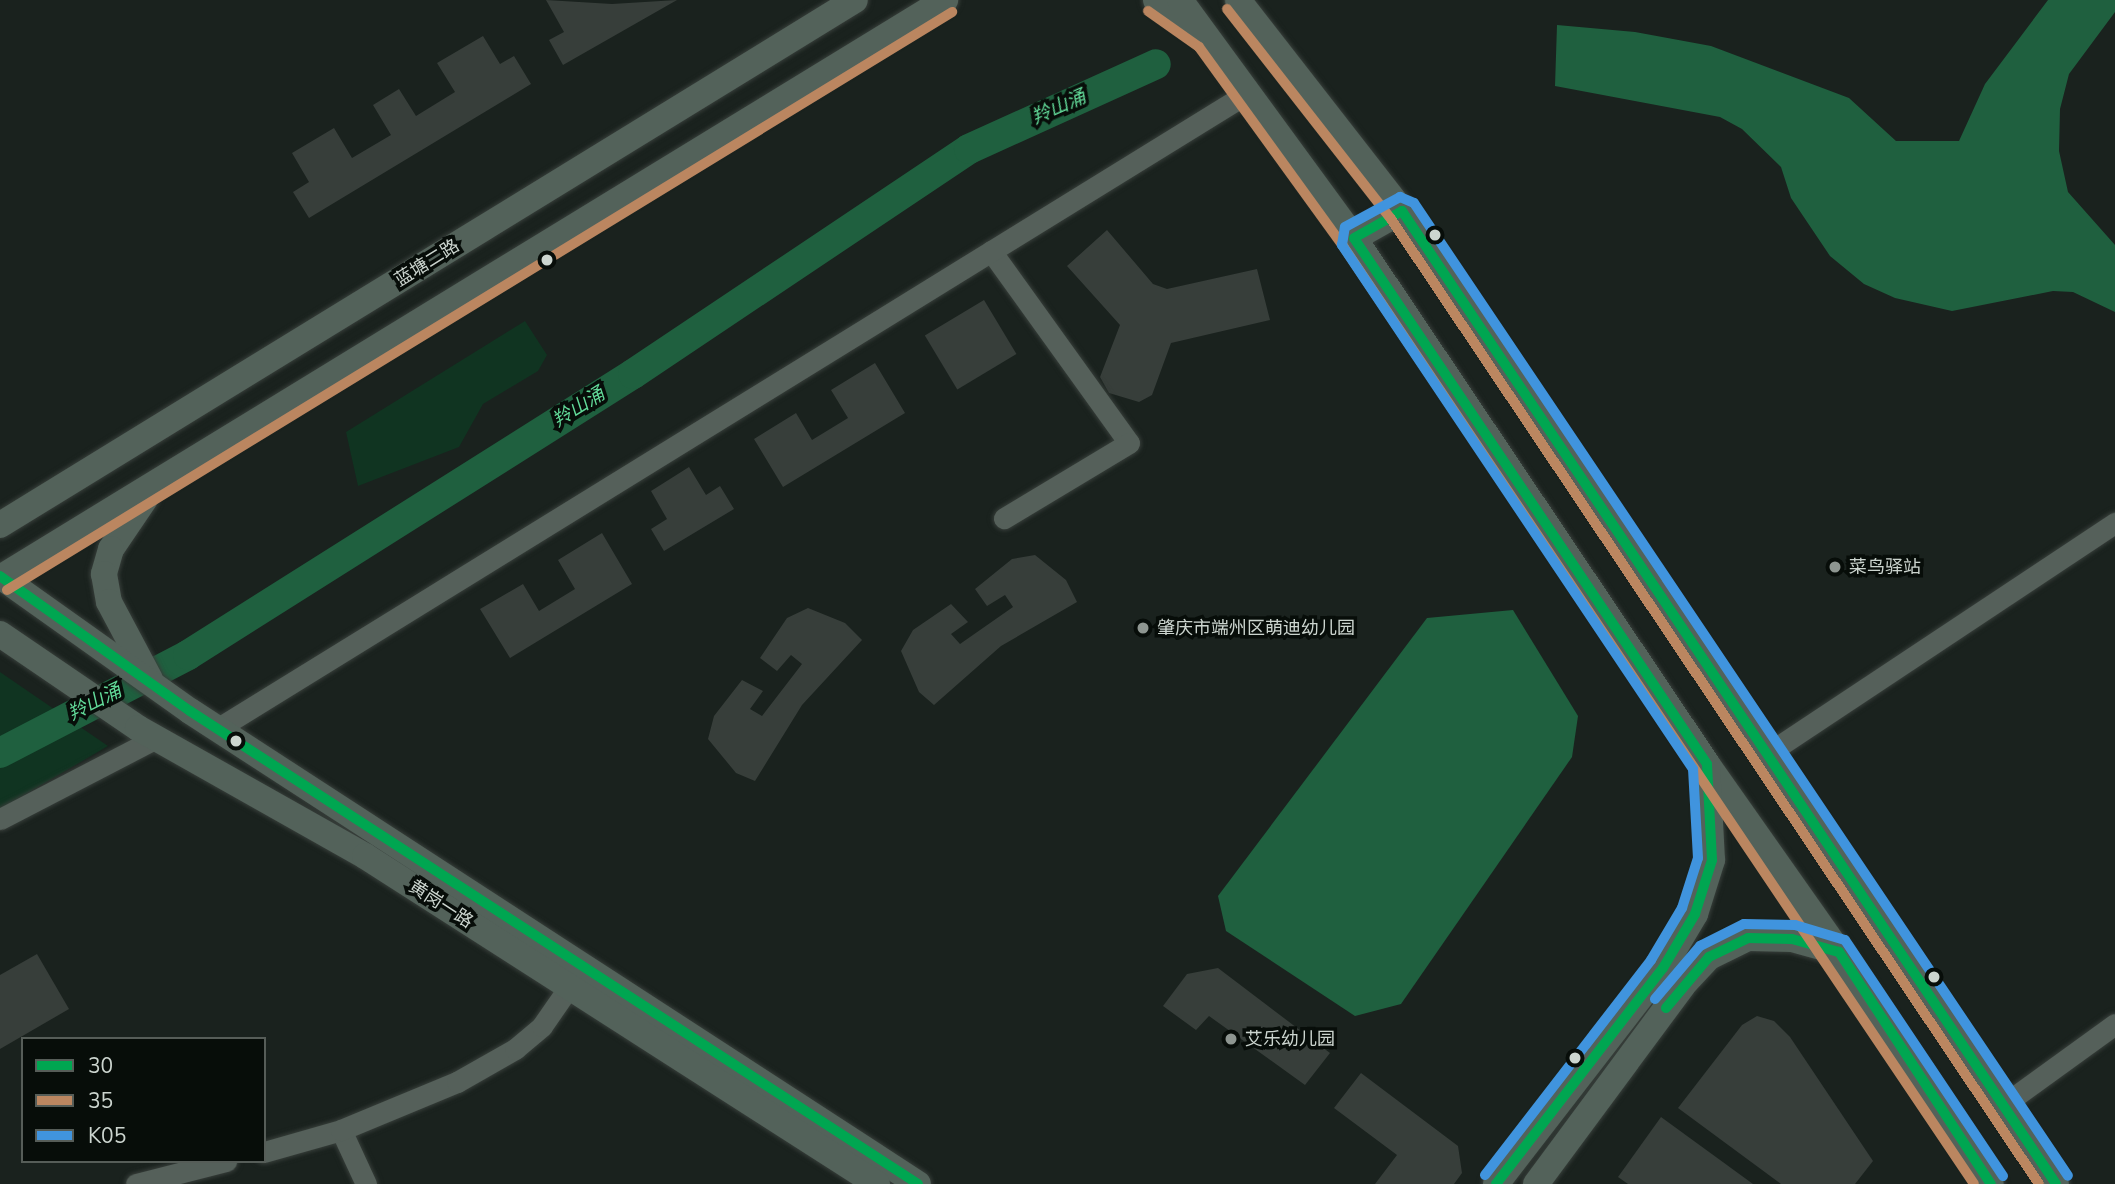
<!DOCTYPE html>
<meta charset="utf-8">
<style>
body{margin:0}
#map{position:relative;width:2115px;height:1184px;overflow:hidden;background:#1a221e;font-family:"Nunito Sans","Noto Sans SC",sans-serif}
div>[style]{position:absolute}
.green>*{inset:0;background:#103421}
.water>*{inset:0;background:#1f603f}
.river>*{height:30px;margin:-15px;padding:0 15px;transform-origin:15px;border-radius:15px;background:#1f603f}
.building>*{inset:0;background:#373e3a;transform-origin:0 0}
.roads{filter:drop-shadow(0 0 2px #373e3a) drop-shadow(0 0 2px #373e3a)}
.minor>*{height:21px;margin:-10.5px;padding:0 10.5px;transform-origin:10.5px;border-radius:10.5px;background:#55605a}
.major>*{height:26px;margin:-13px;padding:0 13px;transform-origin:13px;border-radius:13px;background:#53625a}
.bus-1>*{height:10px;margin:-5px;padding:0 5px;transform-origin:5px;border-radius:5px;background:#00a651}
.bus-2>*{height:10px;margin:-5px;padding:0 5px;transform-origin:5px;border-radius:5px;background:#bb8660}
.bus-3>*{height:10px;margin:-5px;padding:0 5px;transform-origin:5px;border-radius:5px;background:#4094de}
.dots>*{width:19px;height:19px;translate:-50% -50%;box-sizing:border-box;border:4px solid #070d09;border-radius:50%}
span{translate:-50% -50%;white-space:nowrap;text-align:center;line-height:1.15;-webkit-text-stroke:7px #070d09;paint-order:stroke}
.street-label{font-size:18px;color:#ccd5cf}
.poi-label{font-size:18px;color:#ccd5cf}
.left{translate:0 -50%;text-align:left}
.water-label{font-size:19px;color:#62da99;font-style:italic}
.legend{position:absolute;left:21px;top:1037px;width:245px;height:126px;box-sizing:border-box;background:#070d09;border:2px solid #565d58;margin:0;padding:9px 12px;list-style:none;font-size:21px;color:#ccd5cf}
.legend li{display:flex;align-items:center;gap:14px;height:35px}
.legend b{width:35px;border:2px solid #565d58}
</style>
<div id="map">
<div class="green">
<div style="clip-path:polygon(525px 321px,547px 355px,538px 371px,483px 404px,459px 447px,358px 486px,346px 432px)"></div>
<div style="clip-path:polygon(0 672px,108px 746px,0 809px)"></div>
</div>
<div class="water">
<div style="clip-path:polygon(2048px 0,2115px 0,2115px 12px,2069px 74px,2060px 109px,2059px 151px,2068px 192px,2115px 245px,2115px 312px,2073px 292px,2053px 291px,1952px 311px,1895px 298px,1864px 284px,1830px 256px,1791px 198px,1781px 167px,1742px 129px,1720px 117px,1555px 86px,1557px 25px,1635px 32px,1711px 46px,1849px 98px,1896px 141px,1959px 141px,1985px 84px)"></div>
<div style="clip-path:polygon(1513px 610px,1578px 716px,1572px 757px,1401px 1004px,1355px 1016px,1226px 931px,1218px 896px,1427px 618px)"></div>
</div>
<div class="river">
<div style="left:0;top:753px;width:212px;rotate:-27.5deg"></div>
<div style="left:188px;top:655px;width:526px;rotate:-32.27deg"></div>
<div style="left:633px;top:374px;width:404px;rotate:-33.8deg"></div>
<div style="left:969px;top:149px;width:205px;rotate:-24.4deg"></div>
</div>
<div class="building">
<div style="clip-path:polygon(546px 0,612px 4px,677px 0,563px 65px,549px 40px,564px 32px)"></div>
<div style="clip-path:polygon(483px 36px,500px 64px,514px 56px,531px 84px,309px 218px,293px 192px,309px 182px,292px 153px,334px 128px,352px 158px,391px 135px,373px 105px,399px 89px,416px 116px,455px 92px,437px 63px)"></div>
<div style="clip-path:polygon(1107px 230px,1153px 284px,1167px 289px,1257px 269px,1270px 320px,1171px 343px,1152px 395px,1139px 402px,1109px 393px,1100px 377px,1120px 325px,1067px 266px)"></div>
<div style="left:984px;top:300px;width:63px;height:69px;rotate:59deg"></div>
<div style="clip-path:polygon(875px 363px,905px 413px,783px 487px,754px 439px,796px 413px,812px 440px,848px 418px,831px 390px)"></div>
<div style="clip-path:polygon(689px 467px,706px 495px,720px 486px,734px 509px,664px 551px,651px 529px,667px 519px,651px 491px)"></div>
<div style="clip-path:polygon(602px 533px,632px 584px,510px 658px,480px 609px,523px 584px,539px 611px,575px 589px,558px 560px)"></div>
<div style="clip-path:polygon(1035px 555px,1066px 580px,1077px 602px,1001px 646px,934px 705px,919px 692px,901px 651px,913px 630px,951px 604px,968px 622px,951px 634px,960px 644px,1013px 607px,1005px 595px,987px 606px,975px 589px,1012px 559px)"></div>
<div style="clip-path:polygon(808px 608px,845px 623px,862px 640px,802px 705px,755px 781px,736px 773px,708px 739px,714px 716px,742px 680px,763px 691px,750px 709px,762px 716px,802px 664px,791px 655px,777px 671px,760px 658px,787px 618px)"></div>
<div style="clip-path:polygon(37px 954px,69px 1009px,0 1049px,0 975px)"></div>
<div style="clip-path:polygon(1218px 968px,1330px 1053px,1305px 1085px,1209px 1016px,1196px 1030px,1163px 1006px,1187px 974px)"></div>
<div style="clip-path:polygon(1757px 1016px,1774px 1021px,1790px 1037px,1873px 1161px,1855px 1184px,1781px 1184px,1678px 1108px,1742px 1025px)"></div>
<div style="clip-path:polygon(1361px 1073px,1458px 1146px,1462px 1173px,1454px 1184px,1375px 1184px,1397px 1155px,1334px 1108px)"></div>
<div style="clip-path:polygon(1661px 1117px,1753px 1184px,1628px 1184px,1618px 1177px)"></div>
</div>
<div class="roads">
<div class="minor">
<div style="left:991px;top:251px;width:236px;rotate:54.3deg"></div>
<div style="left:1129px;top:443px;width:146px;rotate:149deg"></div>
<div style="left:217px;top:729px;width:1209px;rotate:-31.68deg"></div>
<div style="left:1767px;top:754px;width:418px;rotate:-33.6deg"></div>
<div style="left:0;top:819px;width:176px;rotate:-27.4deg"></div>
<div style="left:2003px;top:1105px;width:138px;rotate:-35.9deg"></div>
<div style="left:341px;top:1130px;width:60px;rotate:65.2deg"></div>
<div style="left:264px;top:1152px;width:80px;rotate:-15.9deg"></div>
<div style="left:341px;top:1130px;width:126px;rotate:-22.5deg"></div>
<div style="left:457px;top:1082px;width:67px;rotate:-29.6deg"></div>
<div style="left:515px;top:1049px;width:35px;rotate:-40deg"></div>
<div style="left:542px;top:1026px;width:63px;rotate:-55.3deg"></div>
<div style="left:136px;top:1184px;width:93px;rotate:-14.3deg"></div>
</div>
<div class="major">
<div style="left:1156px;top:0;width:44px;rotate:34.8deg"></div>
<div style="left:1180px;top:0;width:295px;rotate:53.8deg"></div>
<div style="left:1354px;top:238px;width:633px;rotate:56.13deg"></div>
<div style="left:1707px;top:764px;width:230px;rotate:54.9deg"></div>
<div style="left:1839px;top:952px;width:277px;rotate:56.8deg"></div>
<div style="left:1238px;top:0;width:267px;rotate:52.1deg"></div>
<div style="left:1402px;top:211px;width:1172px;rotate:56.09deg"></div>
<div style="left:1354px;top:238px;width:55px;rotate:-29.4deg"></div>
<div style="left:145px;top:499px;width:60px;rotate:124.2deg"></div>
<div style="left:111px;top:549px;width:26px;rotate:106deg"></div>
<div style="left:104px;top:574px;width:28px;rotate:80deg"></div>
<div style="left:109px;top:602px;width:87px;rotate:62deg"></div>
<div style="left:0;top:525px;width:1003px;rotate:-31.55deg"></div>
<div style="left:0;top:576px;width:233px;rotate:35.4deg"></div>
<div style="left:190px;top:711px;width:868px;rotate:33.01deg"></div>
<div style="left:0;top:578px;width:1108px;rotate:-31.45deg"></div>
<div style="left:0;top:634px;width:167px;rotate:34.3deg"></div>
<div style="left:138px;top:728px;width:261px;rotate:29.4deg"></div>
<div style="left:365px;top:856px;width:608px;rotate:32.64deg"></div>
<div style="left:1496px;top:1184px;width:273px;rotate:-52.3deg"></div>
<div style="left:1663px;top:968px;width:63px;rotate:-59.3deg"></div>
<div style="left:1695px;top:914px;width:57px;rotate:-72.5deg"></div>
<div style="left:1712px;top:860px;width:95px;rotate:-93deg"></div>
<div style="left:1536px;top:1184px;width:247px;rotate:-53.5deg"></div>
<div style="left:1683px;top:985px;width:38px;rotate:-47deg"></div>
<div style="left:1709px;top:957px;width:43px;rotate:-26deg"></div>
<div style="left:1748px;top:938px;width:44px;rotate:1.3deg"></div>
<div style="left:1792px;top:939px;width:49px;rotate:15.5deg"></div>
</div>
</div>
<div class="bus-1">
<div style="left:0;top:576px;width:233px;rotate:35.4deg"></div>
<div style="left:190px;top:711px;width:868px;rotate:33.01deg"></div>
<div style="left:1666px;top:1008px;width:67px;rotate:-49.9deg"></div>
<div style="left:1709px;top:957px;width:43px;rotate:-26deg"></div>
<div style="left:1748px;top:938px;width:44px;rotate:1.3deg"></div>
<div style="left:1792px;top:939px;width:49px;rotate:15.5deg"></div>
<div style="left:1839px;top:952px;width:277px;rotate:56.8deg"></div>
<div style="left:1496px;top:1184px;width:273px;rotate:-52.3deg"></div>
<div style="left:1663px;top:968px;width:63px;rotate:-59.3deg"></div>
<div style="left:1695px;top:914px;width:57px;rotate:-72.5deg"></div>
<div style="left:1712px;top:860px;width:96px;rotate:-93deg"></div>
<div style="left:1707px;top:764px;width:633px;rotate:-123.87deg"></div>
<div style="left:1354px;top:238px;width:55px;rotate:-29.4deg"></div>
<div style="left:1402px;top:211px;width:1172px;rotate:56.09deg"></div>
</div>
<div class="bus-2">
<div style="left:1227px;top:9px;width:266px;rotate:52deg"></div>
<div style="left:1391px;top:219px;width:1162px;rotate:56.12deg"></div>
<div style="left:1148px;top:11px;width:62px;rotate:35.2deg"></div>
<div style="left:1199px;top:47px;width:246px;rotate:54.1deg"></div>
<div style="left:1343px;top:246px;width:1130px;rotate:56.07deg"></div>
<div style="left:7px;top:590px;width:1108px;rotate:-31.45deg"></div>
</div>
<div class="bus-3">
<div style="left:1655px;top:999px;width:70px;rotate:-49.7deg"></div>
<div style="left:1700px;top:946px;width:49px;rotate:-26.6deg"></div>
<div style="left:1744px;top:924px;width:51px;rotate:1.1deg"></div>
<div style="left:1795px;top:925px;width:52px;rotate:16.7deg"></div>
<div style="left:1845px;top:940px;width:284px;rotate:56.2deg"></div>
<div style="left:1485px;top:1175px;width:272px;rotate:-52.3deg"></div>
<div style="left:1651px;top:960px;width:61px;rotate:-59.2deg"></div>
<div style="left:1682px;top:908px;width:52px;rotate:-72.3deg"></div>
<div style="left:1698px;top:858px;width:89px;rotate:-93.2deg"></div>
<div style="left:1693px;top:769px;width:631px;rotate:-123.82deg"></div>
<div style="left:1342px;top:245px;width:18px;rotate:-81deg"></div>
<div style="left:1345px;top:227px;width:63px;rotate:-28.6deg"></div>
<div style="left:1400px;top:197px;width:15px;rotate:23deg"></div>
<div style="left:1414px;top:203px;width:1172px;rotate:56.09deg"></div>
</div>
<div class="dots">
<div style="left:1435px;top:235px;background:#ccd5cf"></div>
<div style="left:547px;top:260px;background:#ccd5cf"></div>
<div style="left:1835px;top:567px;background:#8e9691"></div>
<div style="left:1143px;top:628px;background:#8e9691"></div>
<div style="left:236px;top:741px;background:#ccd5cf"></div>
<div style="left:1934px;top:977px;background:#ccd5cf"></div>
<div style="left:1231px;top:1039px;background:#8e9691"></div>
<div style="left:1575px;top:1058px;background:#ccd5cf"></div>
</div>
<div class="street-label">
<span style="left:427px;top:263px;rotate:-32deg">蓝塘二路</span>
<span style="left:441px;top:904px;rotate:33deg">黄岗一路</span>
</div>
<div class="poi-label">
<span class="left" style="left:1849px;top:567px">菜鸟驿站</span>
<span class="left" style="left:1157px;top:628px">肇庆市端州区萌迪幼儿园</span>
<span class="left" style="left:1245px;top:1039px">艾乐幼儿园</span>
</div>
<div class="water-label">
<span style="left:1059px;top:108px;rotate:-24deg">羚山涌</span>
<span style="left:579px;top:408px;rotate:-32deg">羚山涌</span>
<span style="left:95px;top:703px;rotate:-27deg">羚山涌</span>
</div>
<ul class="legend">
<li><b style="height:9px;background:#00a651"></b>30</li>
<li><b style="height:9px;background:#bb8660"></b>35</li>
<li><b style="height:9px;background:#4094de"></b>K05</li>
</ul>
</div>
